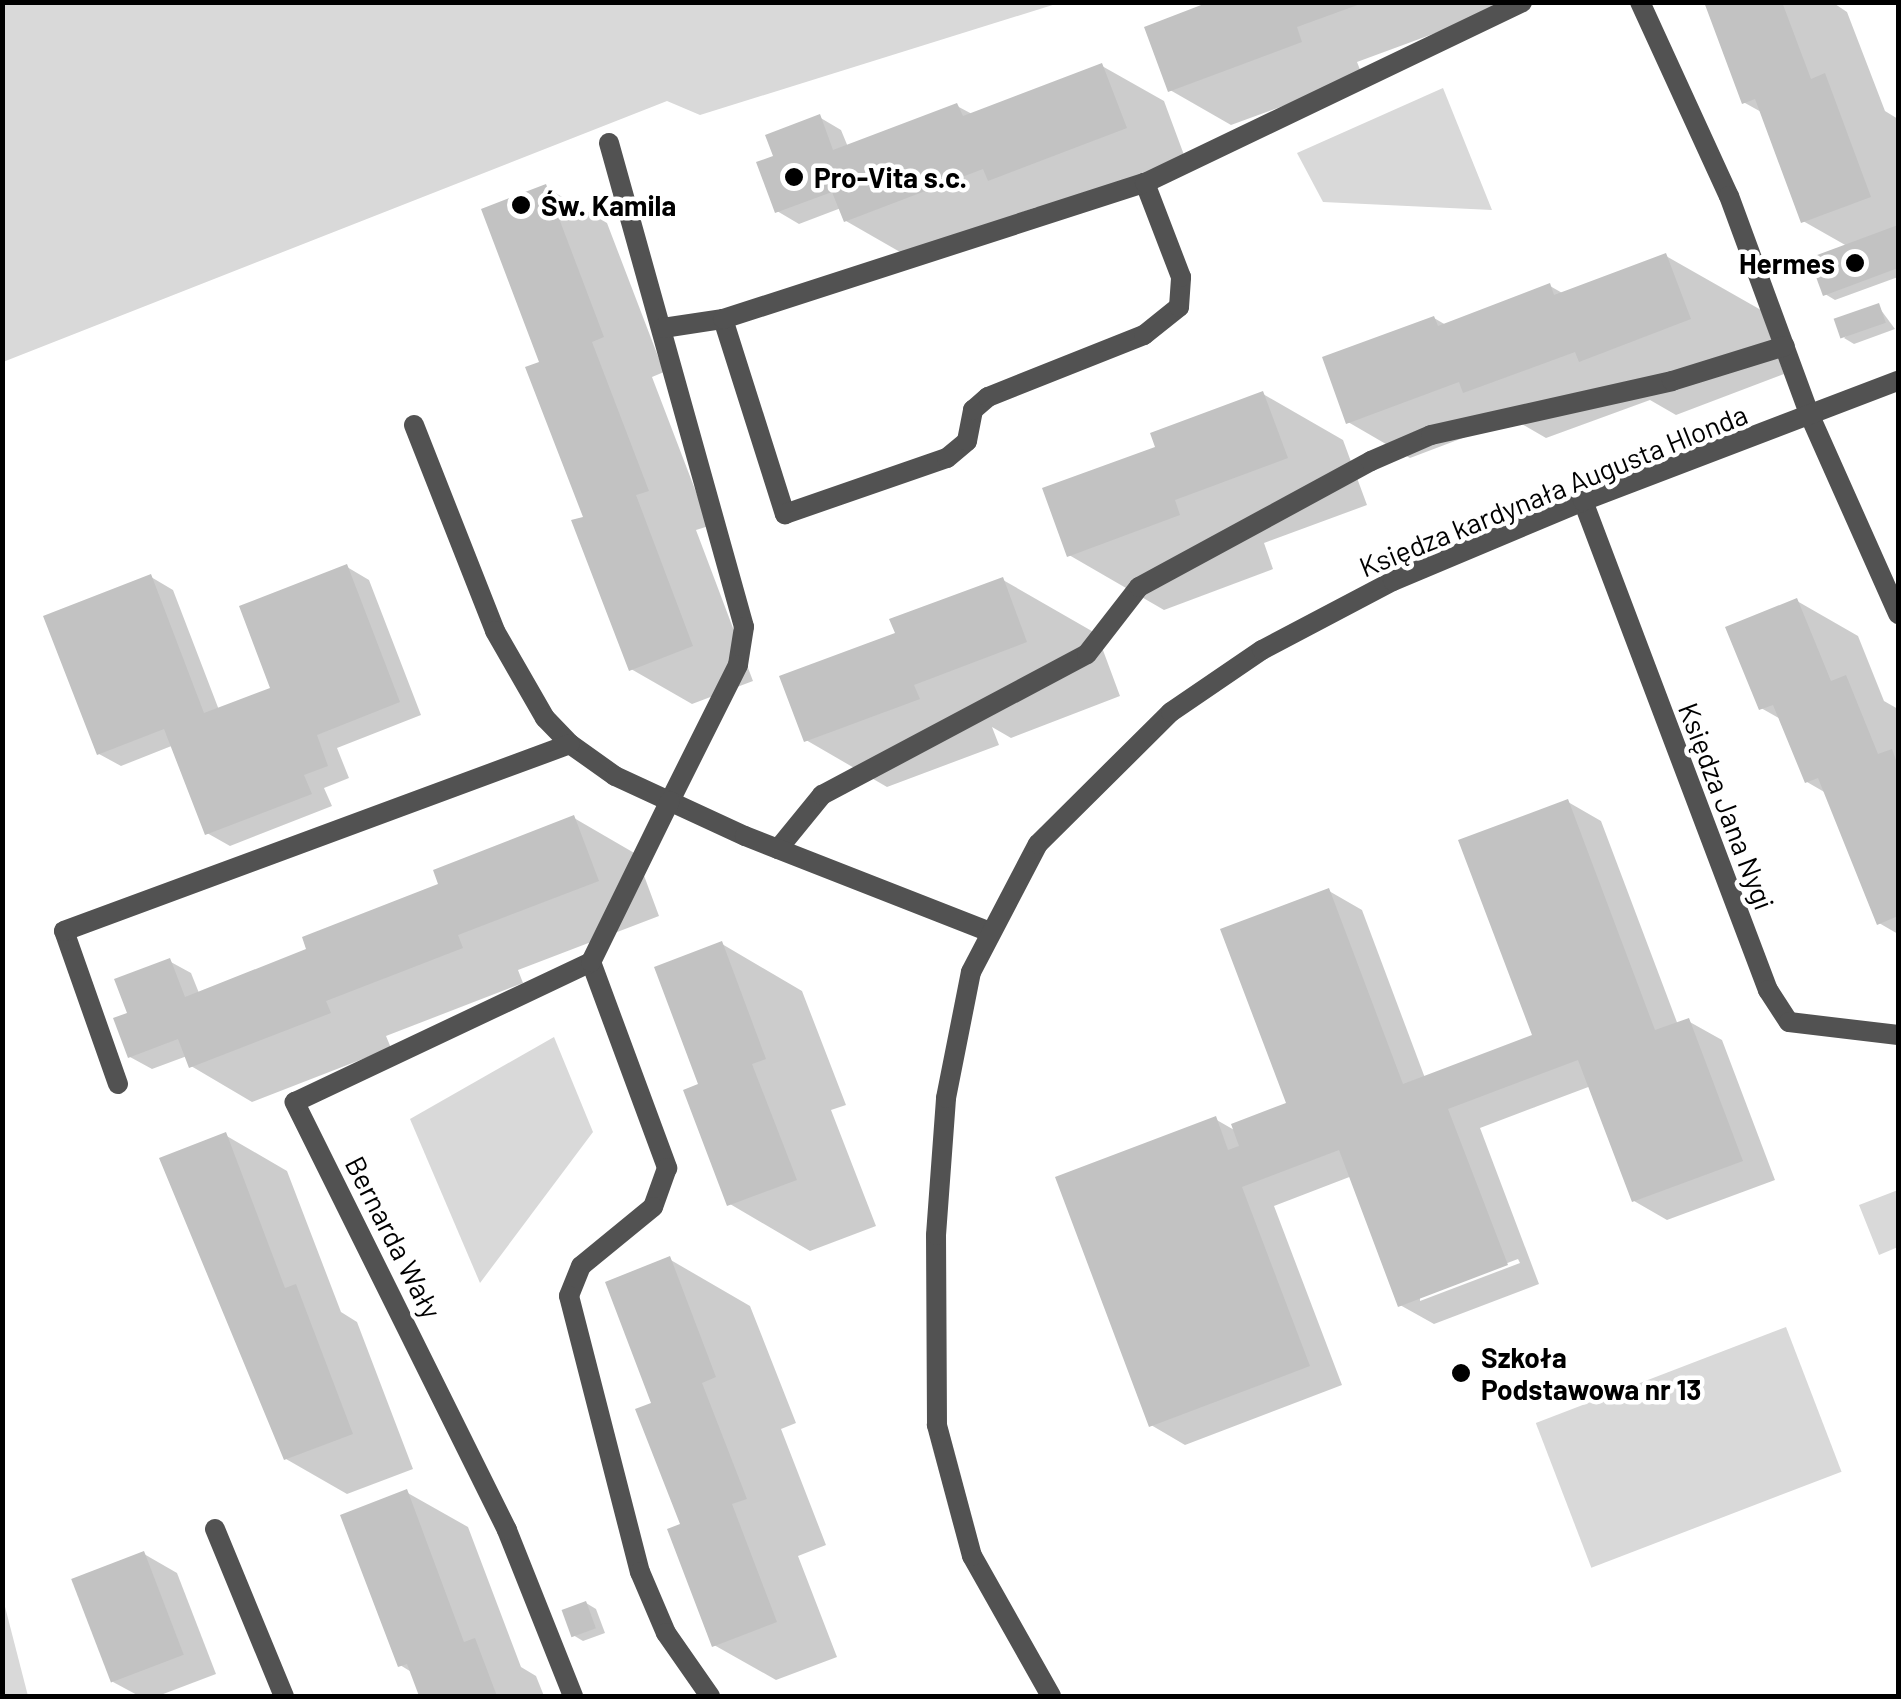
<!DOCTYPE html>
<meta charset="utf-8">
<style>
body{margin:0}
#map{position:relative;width:1901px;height:1699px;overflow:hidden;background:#fff;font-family:Barlow,sans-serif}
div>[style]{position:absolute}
.green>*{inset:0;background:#d9d9d9;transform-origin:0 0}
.shadow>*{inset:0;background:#0003}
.building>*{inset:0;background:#c2c2c2;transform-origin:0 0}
.lane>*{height:20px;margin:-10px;padding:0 10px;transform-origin:10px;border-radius:10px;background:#525252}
.street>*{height:20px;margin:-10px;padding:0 10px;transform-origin:10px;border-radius:10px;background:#525252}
.dots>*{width:28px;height:28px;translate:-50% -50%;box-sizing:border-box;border:5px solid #fff;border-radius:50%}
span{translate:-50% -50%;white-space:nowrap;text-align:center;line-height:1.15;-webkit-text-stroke:9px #fff;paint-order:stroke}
.poi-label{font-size:28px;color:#000;font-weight:700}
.left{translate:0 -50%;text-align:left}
.right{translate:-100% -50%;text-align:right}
.street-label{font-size:28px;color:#000}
.frame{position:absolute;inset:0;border:5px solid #000;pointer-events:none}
</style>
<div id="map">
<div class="green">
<div style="clip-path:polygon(3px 2px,1059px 2px,1059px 3px,700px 115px,667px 101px,3px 362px)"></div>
<div style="clip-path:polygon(1443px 88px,1492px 210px,1323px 202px,1297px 153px)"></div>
<div style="clip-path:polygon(554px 1037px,593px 1132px,480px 1283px,410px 1119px)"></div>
<div style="clip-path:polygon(1898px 1190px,1898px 1247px,1879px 1255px,1859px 1205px)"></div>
<div style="left:1786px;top:1327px;width:155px;height:268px;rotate:69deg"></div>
<div style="clip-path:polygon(2px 1599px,3px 1599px,28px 1696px,3px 1696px)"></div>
</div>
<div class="shadow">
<div style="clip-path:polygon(1216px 2px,1495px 2px,1498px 10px,1357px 62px,1363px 77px,1231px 125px,1170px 90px)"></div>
<div style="clip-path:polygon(1707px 2px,1832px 2px,1847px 12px,1885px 111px,1898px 119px,1898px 277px,1835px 300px,1825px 294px,1847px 246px,1803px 221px,1763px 113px,1745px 103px)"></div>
<div style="clip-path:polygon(1102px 66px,1164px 101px,1187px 163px,1051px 215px,1036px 207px,907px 256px,846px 221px,841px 208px,799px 224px,777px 211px,776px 157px,819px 117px,841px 130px,848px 147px,957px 106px,972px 114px)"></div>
<div style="clip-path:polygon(545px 187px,607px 223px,664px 372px,652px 377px,709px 526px,696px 530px,753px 681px,692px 704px,631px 669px,586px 518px,543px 363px)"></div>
<div style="clip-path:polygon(1666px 256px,1761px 310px,1784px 374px,1676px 415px,1650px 400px,1546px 438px,1513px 419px,1410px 458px,1348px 422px,1434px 318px,1446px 325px,1550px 286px,1564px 294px)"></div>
<div style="clip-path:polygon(1878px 306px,1895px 329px,1854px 344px,1844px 338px)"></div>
<div style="clip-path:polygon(1263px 394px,1343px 440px,1367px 505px,1264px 543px,1273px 569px,1164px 610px,1069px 555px,1158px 449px)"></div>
<div style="clip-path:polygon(347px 567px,369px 580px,421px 715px,337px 748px,349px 778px,324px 788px,332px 806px,230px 846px,207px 833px,174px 745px,121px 766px,99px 754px,151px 577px,173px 590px,219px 710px,274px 689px)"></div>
<div style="clip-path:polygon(1003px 580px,1097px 634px,1120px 696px,1011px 738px,992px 727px,999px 745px,887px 787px,806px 740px)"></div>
<div style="clip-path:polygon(1797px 601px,1858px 636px,1884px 701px,1898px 709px,1898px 934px,1879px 923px,1826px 793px,1807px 782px,1782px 720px,1761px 708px)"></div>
<div style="clip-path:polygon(evenodd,1568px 802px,1601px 821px,1678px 1025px,1688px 1021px,1722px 1040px,1775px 1180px,1667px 1220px,1634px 1201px,1591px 1086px,1480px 1128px,1539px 1284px,1434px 1324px,1400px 1305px,1352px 1176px,1274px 1206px,1342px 1385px,1185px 1445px,1151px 1425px,1215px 1119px,1236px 1131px,1289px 1105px,1329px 891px,1362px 910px,1425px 1078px,1535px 1036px,1568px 802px,1518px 1259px,1520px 1263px,1420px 1301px,1420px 1296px,1518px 1259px)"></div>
<div style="clip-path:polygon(574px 818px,636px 854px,659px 916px,518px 970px,523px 983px,386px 1036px,391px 1048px,252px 1102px,191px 1066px,187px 1056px,152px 1069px,130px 1057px,130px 1014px,169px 961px,191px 973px,199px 993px,309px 951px)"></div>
<div style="clip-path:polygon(722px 944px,802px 991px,846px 1105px,831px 1110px,876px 1226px,810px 1251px,730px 1204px,701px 1086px)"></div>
<div style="clip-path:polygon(225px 1135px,287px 1171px,341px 1312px,357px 1322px,413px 1469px,347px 1494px,286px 1459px)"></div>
<div style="clip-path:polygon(669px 1259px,750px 1306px,796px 1423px,781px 1429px,826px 1545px,798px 1556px,837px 1657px,776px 1680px,714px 1645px,683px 1526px)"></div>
<div style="clip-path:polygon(406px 1492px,468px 1527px,521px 1667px,536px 1676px,544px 1696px,422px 1696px,413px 1673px,400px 1665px)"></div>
<div style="clip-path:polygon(144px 1554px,177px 1573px,216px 1674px,158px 1696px,139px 1696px,113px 1682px)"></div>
<div style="clip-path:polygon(586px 1603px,596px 1609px,605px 1633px,583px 1641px,573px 1635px)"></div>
</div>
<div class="building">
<div style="clip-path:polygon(1209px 2px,1363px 2px,1363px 3px,1297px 27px,1302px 42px,1168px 92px,1144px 27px)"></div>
<div style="clip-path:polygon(1704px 2px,1782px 2px,1811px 79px,1825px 73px,1871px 197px,1801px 223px,1755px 99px,1742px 104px)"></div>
<div style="clip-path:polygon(1102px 63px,1127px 128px,988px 181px,983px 169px,844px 222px,832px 192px,775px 213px,756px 162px,773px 156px,765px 135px,820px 114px,833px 150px,957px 103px,963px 116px)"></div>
<div style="clip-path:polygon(546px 184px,604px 337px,592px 342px,649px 491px,636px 495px,693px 646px,629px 671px,571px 520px,583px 517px,525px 367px,539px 362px,481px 209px)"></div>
<div style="clip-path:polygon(1898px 225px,1898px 268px,1823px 296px,1809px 258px)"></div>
<div style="clip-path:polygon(1666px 253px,1691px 319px,1579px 362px,1575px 352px,1463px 393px,1459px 382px,1346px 424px,1322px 357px,1434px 316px,1438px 326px,1550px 283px,1554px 295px)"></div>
<div style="left:1879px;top:303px;width:21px;height:48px;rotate:71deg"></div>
<div style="clip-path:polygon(1263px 391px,1288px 458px,1175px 500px,1180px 515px,1067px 557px,1042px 488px,1155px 447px,1150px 433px)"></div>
<div style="clip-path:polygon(347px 564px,400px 702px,317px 735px,328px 766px,304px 775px,312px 794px,205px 835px,164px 729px,97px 755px,43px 616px,151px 574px,204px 713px,270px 688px,239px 606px)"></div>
<div style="clip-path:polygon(1003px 577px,1027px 642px,914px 685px,920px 699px,804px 742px,779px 676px,895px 633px,889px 619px)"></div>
<div style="clip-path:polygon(1797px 598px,1831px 681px,1846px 675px,1878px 754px,1892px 749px,1898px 766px,1898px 916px,1877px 925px,1818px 778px,1805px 783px,1773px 705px,1759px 710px,1725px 627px)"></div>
<div style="clip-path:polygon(1568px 799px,1655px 1030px,1689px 1018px,1743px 1161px,1632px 1202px,1578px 1060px,1448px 1109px,1508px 1265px,1398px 1307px,1339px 1150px,1242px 1187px,1310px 1366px,1149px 1427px,1055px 1177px,1216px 1116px,1228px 1150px,1239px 1146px,1231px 1124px,1286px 1103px,1220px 929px,1329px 888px,1403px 1084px,1532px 1035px,1458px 840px)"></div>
<div style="clip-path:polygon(574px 815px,599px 881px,458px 935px,463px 948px,326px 1001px,331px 1013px,189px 1068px,178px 1039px,128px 1058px,113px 1018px,127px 1013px,114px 979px,170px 958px,185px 997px,306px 949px,302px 937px,438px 884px,433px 870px)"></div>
<div style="clip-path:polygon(722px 941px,766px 1059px,752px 1064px,797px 1180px,727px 1206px,683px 1090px,698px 1084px,654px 967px)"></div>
<div style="clip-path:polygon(226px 1132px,285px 1288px,296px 1284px,353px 1434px,284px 1460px,159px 1158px)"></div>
<div style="clip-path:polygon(670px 1256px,716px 1377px,702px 1383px,747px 1499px,732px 1504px,777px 1622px,712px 1647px,667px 1529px,680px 1524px,635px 1409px,651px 1403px,605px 1282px)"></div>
<div style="clip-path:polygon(407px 1489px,464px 1642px,475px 1638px,497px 1696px,419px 1696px,407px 1664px,398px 1667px,340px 1515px)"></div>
<div style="left:144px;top:1551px;width:111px;height:78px;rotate:69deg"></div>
<div style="left:586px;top:1601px;width:29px;height:26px;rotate:70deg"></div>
</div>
<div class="lane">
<div style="left:1640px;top:2px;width:213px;rotate:65.4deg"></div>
<div style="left:1729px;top:196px;width:234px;rotate:69.8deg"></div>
<div style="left:609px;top:143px;width:502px;rotate:74.41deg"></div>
<div style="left:744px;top:627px;width:38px;rotate:99deg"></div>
<div style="left:738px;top:665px;width:152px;rotate:116.6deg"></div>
<div style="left:723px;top:319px;width:205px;rotate:72.4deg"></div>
<div style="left:785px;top:514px;width:171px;rotate:-19.1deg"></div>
<div style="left:947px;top:458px;width:26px;rotate:-40deg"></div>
<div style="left:967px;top:441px;width:32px;rotate:-79deg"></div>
<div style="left:973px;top:410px;width:20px;rotate:-41deg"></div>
<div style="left:988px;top:397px;width:168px;rotate:-21.7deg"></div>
<div style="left:1144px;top:335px;width:45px;rotate:-38.7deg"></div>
<div style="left:1179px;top:307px;width:30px;rotate:-86deg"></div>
<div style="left:1181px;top:277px;width:101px;rotate:-111deg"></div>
<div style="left:663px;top:328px;width:61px;rotate:-8.5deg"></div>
<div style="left:723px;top:319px;width:443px;rotate:-17.9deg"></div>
<div style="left:1145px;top:183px;width:418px;rotate:-25.6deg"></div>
<div style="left:778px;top:849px;width:70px;rotate:-50.8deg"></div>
<div style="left:822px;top:795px;width:300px;rotate:-28deg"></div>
<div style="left:1087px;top:654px;width:85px;rotate:-52.2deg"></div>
<div style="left:1139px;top:587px;width:264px;rotate:-28.5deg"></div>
<div style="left:1371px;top:461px;width:65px;rotate:-23.4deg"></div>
<div style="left:1431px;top:435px;width:247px;rotate:-12.6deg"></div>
<div style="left:1672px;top:381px;width:118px;rotate:-17.2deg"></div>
</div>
<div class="street">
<div style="left:1810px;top:416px;width:217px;rotate:66deg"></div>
<div style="left:414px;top:425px;width:221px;rotate:68.5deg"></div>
<div style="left:495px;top:631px;width:100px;rotate:60.1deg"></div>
<div style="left:545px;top:718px;width:36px;rotate:46deg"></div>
<div style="left:570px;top:744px;width:55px;rotate:35.4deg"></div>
<div style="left:615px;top:776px;width:143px;rotate:24.8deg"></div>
<div style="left:745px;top:836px;width:260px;rotate:21.4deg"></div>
<div style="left:1583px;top:501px;width:523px;rotate:69.28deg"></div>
<div style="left:1768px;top:990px;width:38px;rotate:57deg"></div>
<div style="left:1789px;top:1022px;width:110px;rotate:6.8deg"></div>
<div style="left:591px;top:962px;width:220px;rotate:69.7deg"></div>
<div style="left:667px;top:1168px;width:41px;rotate:109.7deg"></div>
<div style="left:653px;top:1207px;width:93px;rotate:140.7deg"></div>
<div style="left:581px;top:1266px;width:32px;rotate:112deg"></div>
<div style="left:569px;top:1296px;width:285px;rotate:75.6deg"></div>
<div style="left:640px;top:1572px;width:66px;rotate:66.9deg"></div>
<div style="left:666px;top:1633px;width:77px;rotate:55.1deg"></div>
<div style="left:118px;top:1084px;width:162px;rotate:-109.4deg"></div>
<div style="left:64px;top:931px;width:539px;rotate:-20.28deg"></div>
<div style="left:215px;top:1529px;width:181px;rotate:67.6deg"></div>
<div style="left:573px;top:1696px;width:179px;rotate:-111.7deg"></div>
<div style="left:507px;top:1530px;width:478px;rotate:-116.4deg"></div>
<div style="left:295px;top:1102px;width:327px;rotate:-25.3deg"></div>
<div style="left:591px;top:962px;width:179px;rotate:-63.9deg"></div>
<div style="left:1051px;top:1696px;width:161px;rotate:-119.4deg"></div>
<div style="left:972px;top:1556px;width:136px;rotate:-105deg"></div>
<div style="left:937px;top:1425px;width:190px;rotate:-90.3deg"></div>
<div style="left:936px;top:1235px;width:137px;rotate:-85.8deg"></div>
<div style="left:946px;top:1098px;width:128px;rotate:-78.8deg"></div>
<div style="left:971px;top:972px;width:144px;rotate:-62.4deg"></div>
<div style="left:1038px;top:844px;width:187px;rotate:-44.8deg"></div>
<div style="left:1171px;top:712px;width:110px;rotate:-34.3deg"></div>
<div style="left:1262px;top:650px;width:148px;rotate:-27.8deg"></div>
<div style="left:1393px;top:581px;width:206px;rotate:-22.8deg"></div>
<div style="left:1583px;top:501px;width:337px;rotate:-20.9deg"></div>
</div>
<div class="dots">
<div style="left:794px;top:177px;background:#000"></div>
<div style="left:521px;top:205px;background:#000"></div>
<div style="left:1855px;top:263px;background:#000"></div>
<div style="left:1461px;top:1373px;background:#000"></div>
</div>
<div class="poi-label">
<span class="left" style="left:814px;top:177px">Pro-Vita s.c.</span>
<span class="left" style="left:541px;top:205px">Św. Kamila</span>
<span class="right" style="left:1835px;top:263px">Hermes</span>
<span class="left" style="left:1481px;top:1373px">Szkoła<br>Podstawowa nr 13</span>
</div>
<div class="street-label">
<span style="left:1553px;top:490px;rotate:-22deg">Księdza kardynała Augusta Hlonda</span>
<span style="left:1727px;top:806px;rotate:69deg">Księdza Jana Nygi</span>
<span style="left:394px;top:1237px;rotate:63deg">Bernarda Wały</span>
</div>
<div class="frame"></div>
</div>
